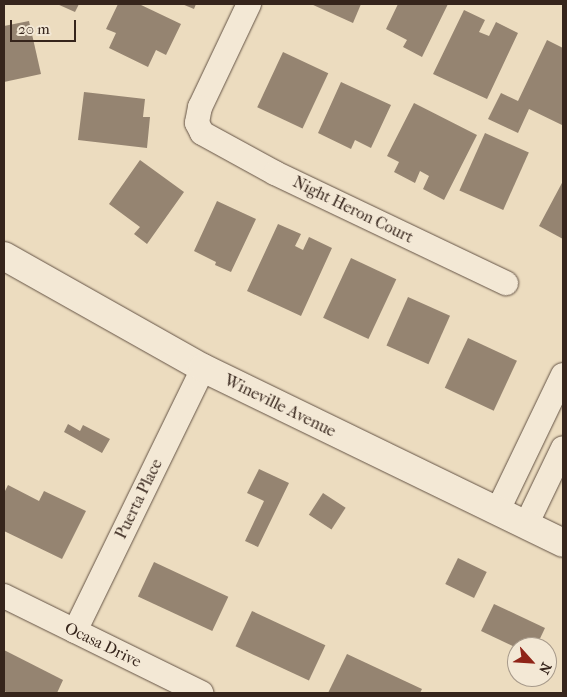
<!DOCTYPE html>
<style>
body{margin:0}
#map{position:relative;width:567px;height:697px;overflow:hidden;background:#ecdcbf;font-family:"IM FELL French Canon",serif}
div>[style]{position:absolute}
.building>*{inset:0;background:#958471;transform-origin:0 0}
.roads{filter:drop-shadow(0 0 1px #645345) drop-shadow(0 0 1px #645345)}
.minor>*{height:24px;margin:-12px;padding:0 12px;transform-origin:12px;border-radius:12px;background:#f3e8d5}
.secondary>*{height:28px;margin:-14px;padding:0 14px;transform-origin:14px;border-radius:14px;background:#f3e8d5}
span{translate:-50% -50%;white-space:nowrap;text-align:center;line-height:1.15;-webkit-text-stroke:4px #f3e8d5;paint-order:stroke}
.street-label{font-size:16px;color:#36251c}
.frame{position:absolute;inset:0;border:5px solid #36251c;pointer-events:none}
.north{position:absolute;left:507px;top:637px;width:50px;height:50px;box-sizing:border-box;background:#f3e8d5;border:1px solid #a79a8b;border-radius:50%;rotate:116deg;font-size:14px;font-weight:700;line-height:20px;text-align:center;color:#36251c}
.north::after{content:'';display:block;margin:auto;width:18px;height:22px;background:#8f2418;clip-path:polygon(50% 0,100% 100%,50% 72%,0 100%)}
.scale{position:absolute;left:10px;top:20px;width:66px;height:22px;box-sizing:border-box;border:2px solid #36251c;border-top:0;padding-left:6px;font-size:15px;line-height:18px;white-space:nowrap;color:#36251c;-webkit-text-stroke:4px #f3e8d5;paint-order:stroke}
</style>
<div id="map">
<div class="building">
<div style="clip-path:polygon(57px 4px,79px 4px,75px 12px)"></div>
<div style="clip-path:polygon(118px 4px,139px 4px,181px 24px,166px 55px,156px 50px,148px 67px,109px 48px,116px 33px,106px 29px)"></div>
<div style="clip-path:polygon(182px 4px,196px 4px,194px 9px)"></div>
<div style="clip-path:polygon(311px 4px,361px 4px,353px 23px)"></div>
<div style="clip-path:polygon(398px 4px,448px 4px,422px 57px,403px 47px,407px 40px,386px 29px)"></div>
<div style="clip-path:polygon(464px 10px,485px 20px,479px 32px,489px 36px,496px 22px,518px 33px,487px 99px,433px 74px)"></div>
<div style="clip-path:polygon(29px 21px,41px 74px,4px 82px,4px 26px)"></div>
<div style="clip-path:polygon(547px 40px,563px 48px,562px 125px,529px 109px,518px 133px,488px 119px,501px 93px,518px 101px)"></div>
<div style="left:283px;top:52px;width:50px;height:61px;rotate:25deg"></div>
<div style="clip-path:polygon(341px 82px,391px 105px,371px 148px,355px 140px,351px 149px,318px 133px)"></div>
<div style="clip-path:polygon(84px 92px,145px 99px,143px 117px,150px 117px,147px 148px,78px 140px)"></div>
<div style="clip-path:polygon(414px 103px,477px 135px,444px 200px,423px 189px,429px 176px,420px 171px,415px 183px,394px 172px,399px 162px,387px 156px)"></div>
<div style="left:485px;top:133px;width:48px;height:63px;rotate:24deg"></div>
<div style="clip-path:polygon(140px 160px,184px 192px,147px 244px,134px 234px,140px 227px,109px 204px)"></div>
<div style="clip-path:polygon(563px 181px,563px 239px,539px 226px)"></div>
<div style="clip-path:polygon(217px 201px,256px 219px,231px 272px,215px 265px,216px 262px,194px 251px)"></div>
<div style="clip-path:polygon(278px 224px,301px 234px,295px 246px,303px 250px,309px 237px,332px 248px,301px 316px,247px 291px)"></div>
<div style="left:351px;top:258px;width:50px;height:66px;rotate:25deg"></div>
<div style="left:408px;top:297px;width:46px;height:53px;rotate:24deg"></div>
<div style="left:468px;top:338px;width:54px;height:55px;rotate:25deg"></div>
<div style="clip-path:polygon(68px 424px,80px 431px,83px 425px,110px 439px,102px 453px,64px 432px)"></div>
<div style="clip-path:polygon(259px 469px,289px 483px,258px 547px,245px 541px,264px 501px,247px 493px)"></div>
<div style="clip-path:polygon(8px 485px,39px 501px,44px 491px,86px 511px,62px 559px,4px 531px,4px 493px)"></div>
<div style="left:323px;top:493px;width:27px;height:26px;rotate:33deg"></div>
<div style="left:458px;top:558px;width:32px;height:29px;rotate:26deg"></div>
<div style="left:154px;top:562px;width:82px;height:38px;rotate:25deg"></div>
<div style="clip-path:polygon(494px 604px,545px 628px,536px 647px,517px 648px,481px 631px)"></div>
<div style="left:252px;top:611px;width:81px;height:39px;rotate:25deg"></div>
<div style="clip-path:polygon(4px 650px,63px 680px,57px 693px,8px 693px,4px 691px)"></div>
<div style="clip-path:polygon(347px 654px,422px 689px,420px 693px,328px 693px)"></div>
</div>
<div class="roads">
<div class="minor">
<div style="left:249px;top:4px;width:114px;rotate:115.4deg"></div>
<div style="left:200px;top:107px;width:16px;rotate:101deg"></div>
<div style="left:197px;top:123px;width:11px;rotate:63deg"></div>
<div style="left:202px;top:133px;width:83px;rotate:28.7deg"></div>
<div style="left:275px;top:173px;width:256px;rotate:25.5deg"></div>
<div style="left:497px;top:512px;width:152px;rotate:-64.3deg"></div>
<div style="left:526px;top:525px;width:85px;rotate:-64.3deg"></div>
<div style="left:4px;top:596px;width:220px;rotate:26.2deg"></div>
<div style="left:75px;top:631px;width:292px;rotate:-64deg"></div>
</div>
<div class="secondary">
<div style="left:4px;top:256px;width:228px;rotate:29.4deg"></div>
<div style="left:203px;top:368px;width:400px;rotate:25.9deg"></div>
</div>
</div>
<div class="street-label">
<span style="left:353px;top:210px;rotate:26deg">Night Heron Court</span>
<span style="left:280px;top:406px;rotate:26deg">Wineville Avenue</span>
<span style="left:139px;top:499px;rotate:-64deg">Puerta Place</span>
<span style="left:103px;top:645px;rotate:26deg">Ocasa Drive</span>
</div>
<div class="frame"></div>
<div class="north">N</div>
<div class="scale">20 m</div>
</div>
